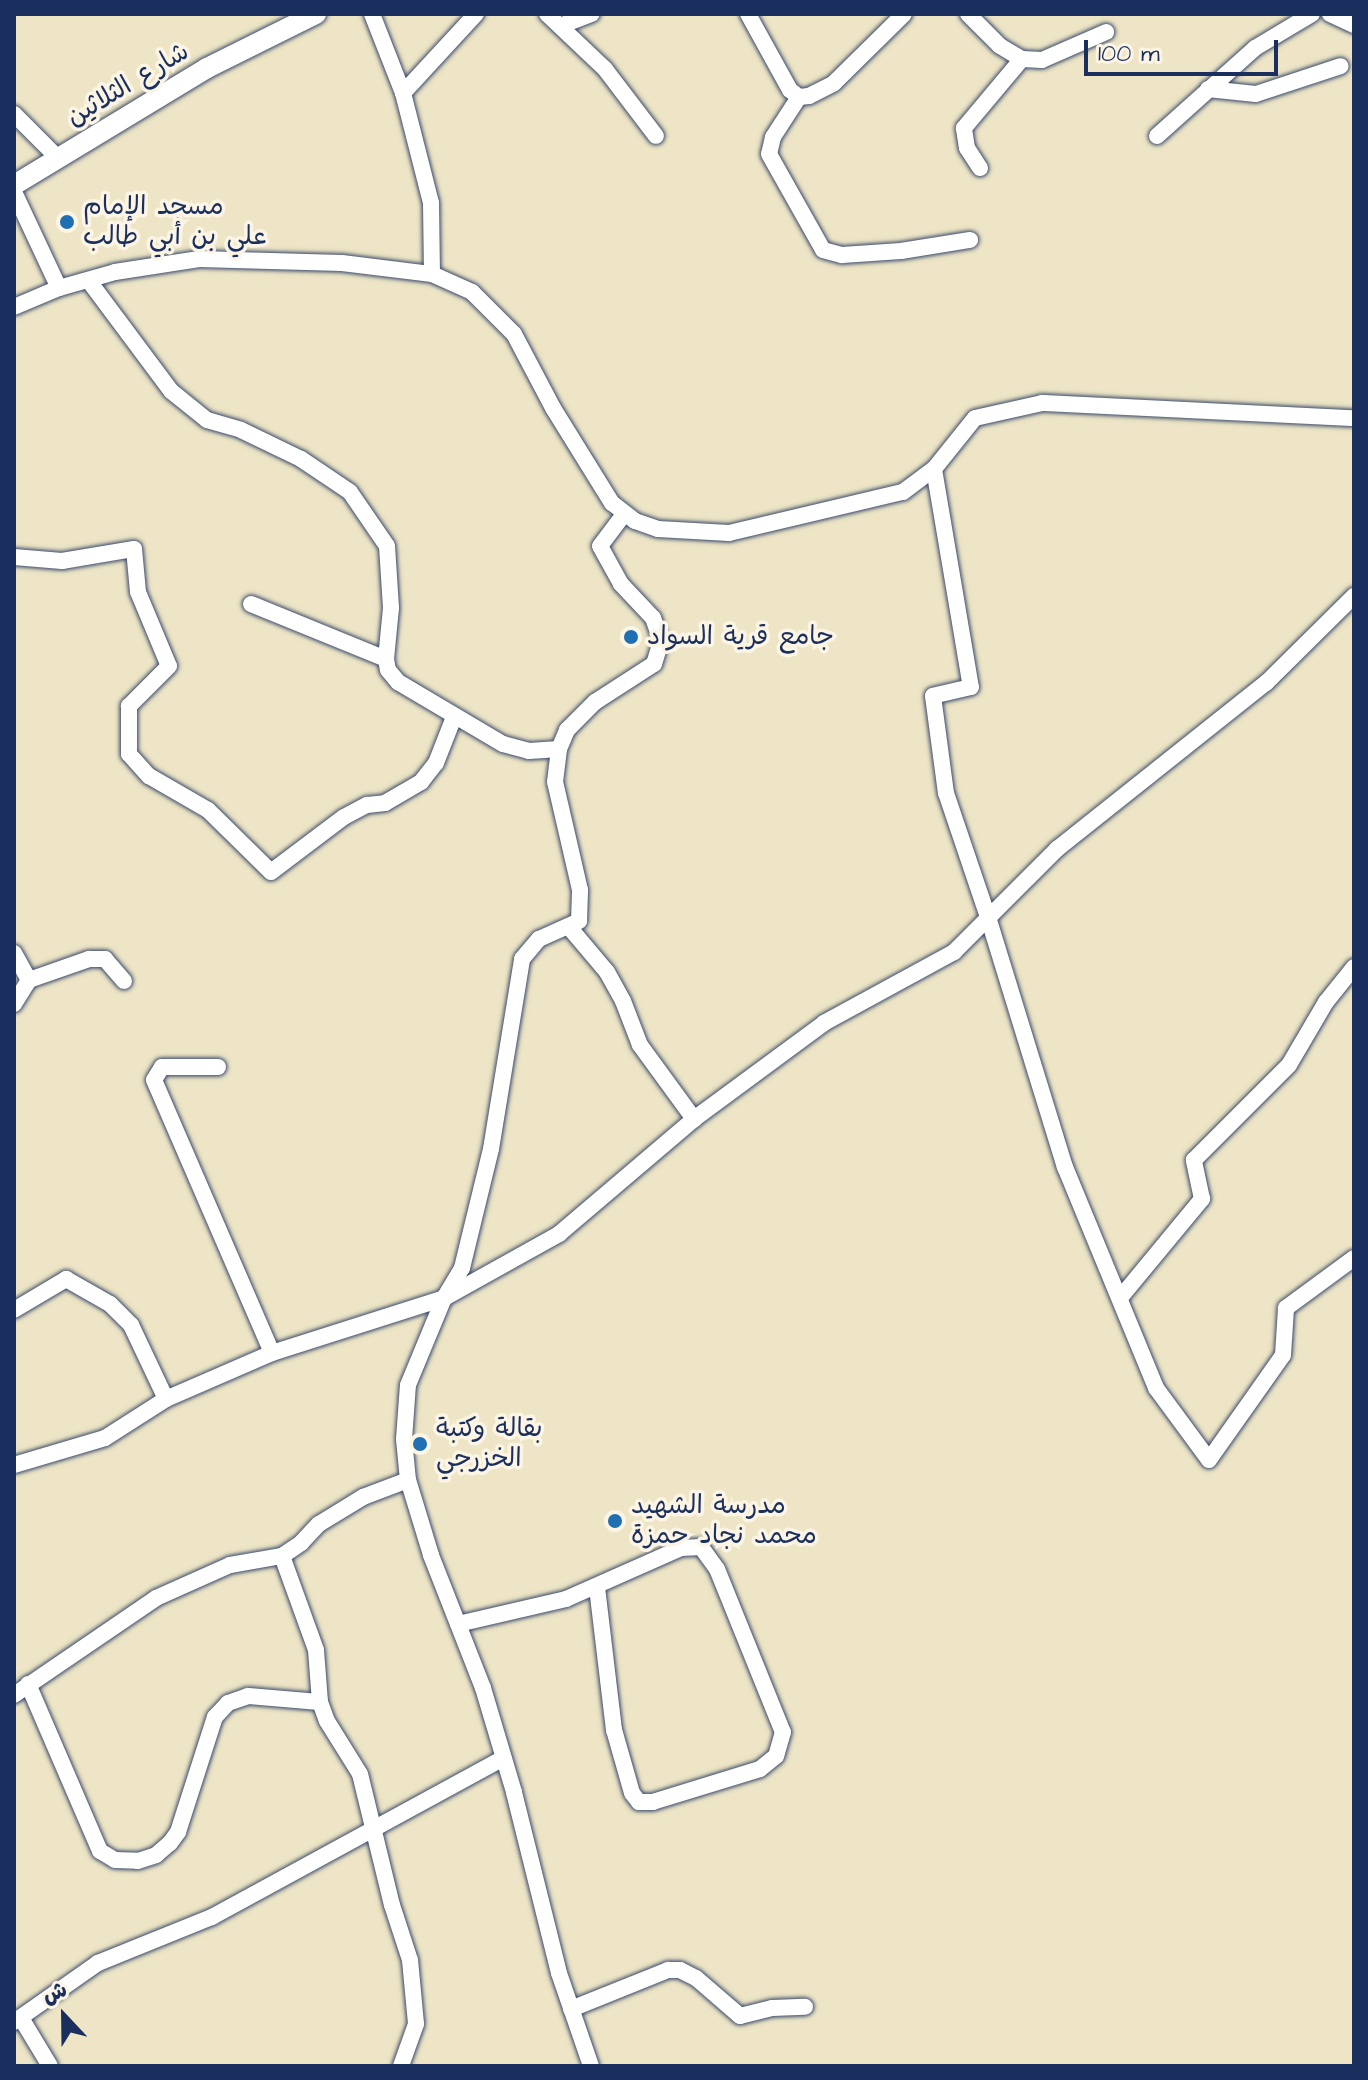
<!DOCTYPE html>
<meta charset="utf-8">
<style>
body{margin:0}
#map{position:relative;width:1368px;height:2080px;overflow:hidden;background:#ede5c5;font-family:"Architects Daughter","Playpen Sans Arabic",sans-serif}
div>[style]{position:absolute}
.roads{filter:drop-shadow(0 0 2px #3a4a6d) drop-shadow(0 0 2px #3a4a6d)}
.minor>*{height:16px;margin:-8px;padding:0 8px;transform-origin:8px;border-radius:8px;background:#fff}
.tertiary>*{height:20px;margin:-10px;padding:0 10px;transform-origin:10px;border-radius:10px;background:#fff}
.dots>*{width:22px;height:22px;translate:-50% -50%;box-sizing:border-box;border:4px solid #fcf5e5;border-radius:50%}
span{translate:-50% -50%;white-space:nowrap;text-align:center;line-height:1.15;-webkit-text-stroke:7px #fcf5e5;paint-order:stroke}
.street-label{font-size:26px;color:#1b2f5e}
.poi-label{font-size:26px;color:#1b2f5e}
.left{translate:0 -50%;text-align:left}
.frame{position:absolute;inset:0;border:16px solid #1b2f5e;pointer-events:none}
.north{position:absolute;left:24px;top:1976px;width:80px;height:80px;-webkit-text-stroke:6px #fcf5e5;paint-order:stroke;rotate:338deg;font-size:22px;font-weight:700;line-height:32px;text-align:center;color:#1b2f5e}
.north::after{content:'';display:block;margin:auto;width:28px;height:36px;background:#1b2f5e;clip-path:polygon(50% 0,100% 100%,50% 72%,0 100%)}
.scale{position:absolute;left:1084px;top:40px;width:194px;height:36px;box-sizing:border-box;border:4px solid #1b2f5e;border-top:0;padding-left:10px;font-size:24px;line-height:28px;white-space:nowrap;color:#1b2f5e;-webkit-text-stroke:6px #fcf5e5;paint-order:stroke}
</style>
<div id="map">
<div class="roads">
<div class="minor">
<div style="left:372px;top:14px;width:85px;rotate:68.6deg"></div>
<div style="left:403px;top:93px;width:114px;rotate:75.7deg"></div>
<div style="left:431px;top:203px;width:71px;rotate:89.2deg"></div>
<div style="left:547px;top:14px;width:80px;rotate:43.5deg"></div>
<div style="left:605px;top:69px;width:84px;rotate:52.7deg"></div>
<div style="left:748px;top:14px;width:87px;rotate:61.1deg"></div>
<div style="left:790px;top:90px;width:11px;rotate:38deg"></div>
<div style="left:799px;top:97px;width:10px;rotate:-6deg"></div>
<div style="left:809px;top:96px;width:28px;rotate:-27deg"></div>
<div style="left:834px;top:83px;width:98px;rotate:-44.6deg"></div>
<div style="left:968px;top:14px;width:45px;rotate:45deg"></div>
<div style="left:1000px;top:46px;width:26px;rotate:31deg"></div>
<div style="left:1022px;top:59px;width:20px;rotate:3deg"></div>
<div style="left:1042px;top:60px;width:70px;rotate:-23.6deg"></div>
<div style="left:1330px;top:14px;width:26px;rotate:25deg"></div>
<div style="left:560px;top:26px;width:34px;rotate:-21deg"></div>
<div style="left:1208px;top:89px;width:48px;rotate:5.9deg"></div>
<div style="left:1256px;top:94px;width:89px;rotate:-18.2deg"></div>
<div style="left:403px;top:93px;width:108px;rotate:-47.3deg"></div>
<div style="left:799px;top:97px;width:48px;rotate:123deg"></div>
<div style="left:773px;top:137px;width:17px;rotate:103deg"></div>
<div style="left:769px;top:154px;width:110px;rotate:60.6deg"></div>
<div style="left:823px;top:250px;width:20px;rotate:15deg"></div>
<div style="left:842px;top:255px;width:59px;rotate:-3.9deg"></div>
<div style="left:901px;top:251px;width:70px;rotate:-9.1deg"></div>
<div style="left:14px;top:114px;width:62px;rotate:45deg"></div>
<div style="left:1157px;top:136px;width:132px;rotate:-41.9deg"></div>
<div style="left:1255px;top:48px;width:66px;rotate:-30.8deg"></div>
<div style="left:980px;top:168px;width:24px;rotate:-123deg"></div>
<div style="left:967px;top:148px;width:20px;rotate:-99deg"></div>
<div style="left:964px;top:128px;width:90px;rotate:-50deg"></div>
<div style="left:14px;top:192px;width:106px;rotate:64.9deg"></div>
<div style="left:89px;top:281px;width:137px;rotate:53.3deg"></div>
<div style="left:171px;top:391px;width:46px;rotate:38.9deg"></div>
<div style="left:207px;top:420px;width:35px;rotate:16deg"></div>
<div style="left:241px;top:430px;width:67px;rotate:25.8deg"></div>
<div style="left:301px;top:459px;width:59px;rotate:34deg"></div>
<div style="left:350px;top:492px;width:65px;rotate:55.6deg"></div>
<div style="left:387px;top:546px;width:62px;rotate:86.3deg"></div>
<div style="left:391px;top:608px;width:51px;rotate:95.6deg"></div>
<div style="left:386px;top:659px;width:11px;rotate:80deg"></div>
<div style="left:388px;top:670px;width:16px;rotate:50deg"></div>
<div style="left:398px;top:682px;width:122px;rotate:30.6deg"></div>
<div style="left:503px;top:744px;width:27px;rotate:15deg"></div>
<div style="left:529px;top:751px;width:30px;rotate:-4deg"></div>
<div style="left:14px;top:307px;width:49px;rotate:-22.9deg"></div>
<div style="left:59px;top:288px;width:58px;rotate:-15.9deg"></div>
<div style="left:115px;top:272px;width:85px;rotate:-8.8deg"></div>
<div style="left:199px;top:259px;width:143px;rotate:1.6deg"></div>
<div style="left:342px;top:263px;width:91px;rotate:7deg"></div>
<div style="left:432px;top:274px;width:44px;rotate:24.2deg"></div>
<div style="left:472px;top:292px;width:59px;rotate:45deg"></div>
<div style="left:514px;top:334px;width:84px;rotate:62.2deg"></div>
<div style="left:553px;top:408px;width:112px;rotate:58.2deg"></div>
<div style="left:612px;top:503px;width:29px;rotate:38deg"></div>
<div style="left:635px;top:521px;width:24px;rotate:19deg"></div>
<div style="left:658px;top:529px;width:71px;rotate:3.2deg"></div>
<div style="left:729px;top:533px;width:179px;rotate:-13.3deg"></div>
<div style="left:903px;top:492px;width:39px;rotate:-37deg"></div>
<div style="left:934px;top:469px;width:65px;rotate:-51.2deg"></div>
<div style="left:975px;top:418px;width:69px;rotate:-12.6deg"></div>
<div style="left:1042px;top:403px;width:312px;rotate:2.8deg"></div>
<div style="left:934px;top:469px;width:221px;rotate:80.4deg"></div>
<div style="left:971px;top:687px;width:39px;rotate:167deg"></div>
<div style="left:933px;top:696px;width:98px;rotate:82.4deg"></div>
<div style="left:946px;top:793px;width:131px;rotate:71.3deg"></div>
<div style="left:988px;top:917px;width:262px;rotate:72.9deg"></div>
<div style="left:1065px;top:1167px;width:239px;rotate:67.6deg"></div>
<div style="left:1156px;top:1388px;width:89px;rotate:53.6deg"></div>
<div style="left:1209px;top:1460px;width:128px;rotate:-54.8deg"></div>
<div style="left:1283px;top:1355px;width:47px;rotate:-86.3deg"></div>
<div style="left:1286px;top:1308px;width:84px;rotate:-36.3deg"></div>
<div style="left:14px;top:557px;width:48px;rotate:4.8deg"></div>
<div style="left:62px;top:561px;width:73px;rotate:-9.5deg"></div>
<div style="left:134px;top:549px;width:43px;rotate:84.7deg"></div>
<div style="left:138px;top:592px;width:80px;rotate:67.3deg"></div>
<div style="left:169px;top:666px;width:57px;rotate:135deg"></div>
<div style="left:129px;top:706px;width:48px;rotate:90deg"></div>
<div style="left:129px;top:754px;width:30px;rotate:48deg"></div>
<div style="left:149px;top:776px;width:68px;rotate:30deg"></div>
<div style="left:208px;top:810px;width:88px;rotate:44.5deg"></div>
<div style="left:271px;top:872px;width:91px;rotate:-37deg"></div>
<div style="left:344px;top:817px;width:26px;rotate:-28deg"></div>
<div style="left:367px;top:805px;width:18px;rotate:-6deg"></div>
<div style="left:385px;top:803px;width:42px;rotate:-30.3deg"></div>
<div style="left:421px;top:782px;width:24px;rotate:-52deg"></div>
<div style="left:436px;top:763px;width:49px;rotate:-68.6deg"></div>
<div style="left:251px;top:604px;width:146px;rotate:22.2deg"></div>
<div style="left:569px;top:927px;width:59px;rotate:49.8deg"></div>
<div style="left:607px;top:972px;width:33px;rotate:61deg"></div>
<div style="left:623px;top:1001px;width:47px;rotate:68.9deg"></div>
<div style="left:640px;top:1045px;width:92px;rotate:53.9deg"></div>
<div style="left:14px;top:953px;width:31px;rotate:61deg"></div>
<div style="left:14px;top:1004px;width:28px;rotate:-58deg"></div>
<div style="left:29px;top:980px;width:64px;rotate:-19.3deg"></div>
<div style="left:89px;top:959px;width:16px"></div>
<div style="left:105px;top:959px;width:29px;rotate:49deg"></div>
<div style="left:218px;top:1067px;width:56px;rotate:180deg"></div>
<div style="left:162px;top:1067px;width:15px;rotate:122deg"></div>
<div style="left:154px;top:1080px;width:297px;rotate:66.6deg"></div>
<div style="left:1120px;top:1298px;width:129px;rotate:-50.4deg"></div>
<div style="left:1202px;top:1199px;width:40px;rotate:-102deg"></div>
<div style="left:1194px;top:1160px;width:134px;rotate:-45deg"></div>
<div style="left:1289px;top:1065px;width:73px;rotate:-59.6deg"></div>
<div style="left:1326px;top:1002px;width:45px;rotate:-51.3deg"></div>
<div style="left:14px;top:1310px;width:61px;rotate:-30.8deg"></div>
<div style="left:66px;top:1279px;width:51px;rotate:29.6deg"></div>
<div style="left:110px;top:1304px;width:30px;rotate:45deg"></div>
<div style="left:131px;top:1325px;width:82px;rotate:64.7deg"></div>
<div style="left:14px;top:1465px;width:95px;rotate:-16.5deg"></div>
<div style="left:105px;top:1438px;width:72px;rotate:-32.6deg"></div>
<div style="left:166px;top:1399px;width:116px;rotate:-23.5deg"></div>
<div style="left:272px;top:1353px;width:181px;rotate:-17.7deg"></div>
<div style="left:444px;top:1298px;width:132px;rotate:-29.1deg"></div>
<div style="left:559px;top:1234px;width:177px;rotate:-40.4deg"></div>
<div style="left:694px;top:1119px;width:162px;rotate:-36.4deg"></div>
<div style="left:824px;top:1023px;width:148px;rotate:-28.6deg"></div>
<div style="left:954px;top:952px;width:146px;rotate:-45deg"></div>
<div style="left:1057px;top:849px;width:267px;rotate:-38.5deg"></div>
<div style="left:1266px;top:683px;width:124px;rotate:-44.7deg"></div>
<div style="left:282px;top:1556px;width:100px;rotate:70.1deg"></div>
<div style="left:316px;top:1650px;width:52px;rotate:85.6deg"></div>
<div style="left:320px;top:1702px;width:20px;rotate:70deg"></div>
<div style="left:327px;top:1721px;width:62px;rotate:58.1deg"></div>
<div style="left:360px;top:1774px;width:135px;rotate:76.3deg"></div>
<div style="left:392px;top:1905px;width:58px;rotate:71.9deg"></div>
<div style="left:410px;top:1960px;width:64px;rotate:84.6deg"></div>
<div style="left:416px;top:2024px;width:45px;rotate:109.7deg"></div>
<div style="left:458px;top:1624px;width:111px;rotate:-13deg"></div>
<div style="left:566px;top:1599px;width:126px;rotate:-23.9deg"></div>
<div style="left:681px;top:1548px;width:20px;rotate:-3deg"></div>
<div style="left:701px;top:1547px;width:27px;rotate:54deg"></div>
<div style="left:717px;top:1569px;width:176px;rotate:68deg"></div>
<div style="left:783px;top:1732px;width:25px;rotate:106deg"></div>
<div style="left:776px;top:1756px;width:21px;rotate:141deg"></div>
<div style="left:760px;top:1769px;width:112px;rotate:162.9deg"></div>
<div style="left:653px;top:1802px;width:14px;rotate:180deg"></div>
<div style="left:639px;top:1802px;width:11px;rotate:-128deg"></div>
<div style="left:632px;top:1793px;width:66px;rotate:-105.9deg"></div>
<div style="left:614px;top:1730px;width:144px;rotate:-96.8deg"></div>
<div style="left:28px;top:1684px;width:182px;rotate:66.7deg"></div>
<div style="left:100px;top:1851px;width:17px;rotate:31deg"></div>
<div style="left:115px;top:1860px;width:23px;rotate:2deg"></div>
<div style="left:138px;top:1861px;width:19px;rotate:-18deg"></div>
<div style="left:156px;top:1855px;width:18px;rotate:-41deg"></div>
<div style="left:170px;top:1843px;width:14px;rotate:-54deg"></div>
<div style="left:178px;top:1832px;width:121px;rotate:-72.2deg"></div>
<div style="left:215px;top:1717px;width:19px;rotate:-47deg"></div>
<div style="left:228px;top:1703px;width:21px;rotate:-19deg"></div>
<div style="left:248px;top:1696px;width:72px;rotate:4.8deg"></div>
<div style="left:14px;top:1695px;width:172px;rotate:-34.3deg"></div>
<div style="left:156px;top:1598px;width:81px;rotate:-24deg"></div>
<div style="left:230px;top:1565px;width:53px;rotate:-9.8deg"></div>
<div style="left:282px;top:1556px;width:23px;rotate:-34deg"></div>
<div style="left:301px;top:1543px;width:26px;rotate:-47deg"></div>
<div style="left:319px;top:1524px;width:52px;rotate:-31.5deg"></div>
<div style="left:363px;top:1497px;width:48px;rotate:-20.7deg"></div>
<div style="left:571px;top:2009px;width:105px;rotate:-21.9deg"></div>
<div style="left:668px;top:1970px;width:12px"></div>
<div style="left:680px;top:1970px;width:18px;rotate:27deg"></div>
<div style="left:696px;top:1978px;width:58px;rotate:40.8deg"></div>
<div style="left:740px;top:2016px;width:33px;rotate:-14deg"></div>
<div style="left:772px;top:2008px;width:33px;rotate:-2deg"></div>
<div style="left:21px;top:2018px;width:56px;rotate:58.9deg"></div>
<div style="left:14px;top:2022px;width:103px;rotate:-35.1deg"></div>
<div style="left:98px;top:1963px;width:123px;rotate:-22deg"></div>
<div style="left:212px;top:1917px;width:332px;rotate:-28.6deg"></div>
<div style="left:591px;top:2066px;width:98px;rotate:-109deg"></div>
<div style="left:559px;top:1973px;width:187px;rotate:-104deg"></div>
<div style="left:514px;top:1792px;width:109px;rotate:-106.6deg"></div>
<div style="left:483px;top:1688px;width:143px;rotate:-111.4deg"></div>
<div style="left:431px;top:1555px;width:78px;rotate:-107deg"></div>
<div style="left:408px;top:1480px;width:41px;rotate:-95.6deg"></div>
<div style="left:404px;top:1439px;width:54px;rotate:-85.8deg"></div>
<div style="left:408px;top:1385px;width:94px;rotate:-67.5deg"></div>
<div style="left:444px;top:1298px;width:35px;rotate:-59deg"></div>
<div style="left:462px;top:1268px;width:122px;rotate:-76.3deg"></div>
<div style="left:491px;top:1149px;width:193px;rotate:-80.7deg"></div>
<div style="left:522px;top:959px;width:26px;rotate:-50deg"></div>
<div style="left:539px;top:939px;width:44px;rotate:-24.2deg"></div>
<div style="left:579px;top:921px;width:31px;rotate:-88deg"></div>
<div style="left:580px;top:890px;width:111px;rotate:-103deg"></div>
<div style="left:555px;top:782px;width:33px;rotate:-83deg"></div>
<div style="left:559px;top:749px;width:21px;rotate:-67deg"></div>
<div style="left:567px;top:730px;width:40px;rotate:-45deg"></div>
<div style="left:595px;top:702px;width:70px;rotate:-32.8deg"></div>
<div style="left:654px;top:664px;width:24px;rotate:-73deg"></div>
<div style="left:661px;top:641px;width:24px;rotate:-109deg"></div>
<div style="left:653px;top:618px;width:47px;rotate:-133.3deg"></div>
<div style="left:621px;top:584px;width:43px;rotate:-118.9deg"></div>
<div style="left:600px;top:546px;width:41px;rotate:-52.9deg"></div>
</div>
<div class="tertiary">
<div style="left:14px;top:185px;width:226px;rotate:-31.2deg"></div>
<div style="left:207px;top:68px;width:122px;rotate:-26.4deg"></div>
</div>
</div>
<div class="dots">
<div style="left:67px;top:222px;background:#1f6fb2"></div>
<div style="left:631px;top:637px;background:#1f6fb2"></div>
<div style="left:420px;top:1444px;background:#1f6fb2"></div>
<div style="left:615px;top:1521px;background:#1f6fb2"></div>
</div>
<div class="street-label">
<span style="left:128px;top:85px;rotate:-31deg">شارع الثلاثين</span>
</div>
<div class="poi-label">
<span class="left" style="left:83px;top:222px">مسجد الإمام<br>علي بن أبي طالب</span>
<span class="left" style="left:647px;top:637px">جامع قرية السواد</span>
<span class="left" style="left:436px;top:1444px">بقالة وكتبة<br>الخزرجي</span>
<span class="left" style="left:631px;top:1521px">مدرسة الشهيد<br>محمد نجاد حمزة</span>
</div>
<div class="frame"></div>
<div class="north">ش</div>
<div class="scale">100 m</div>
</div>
